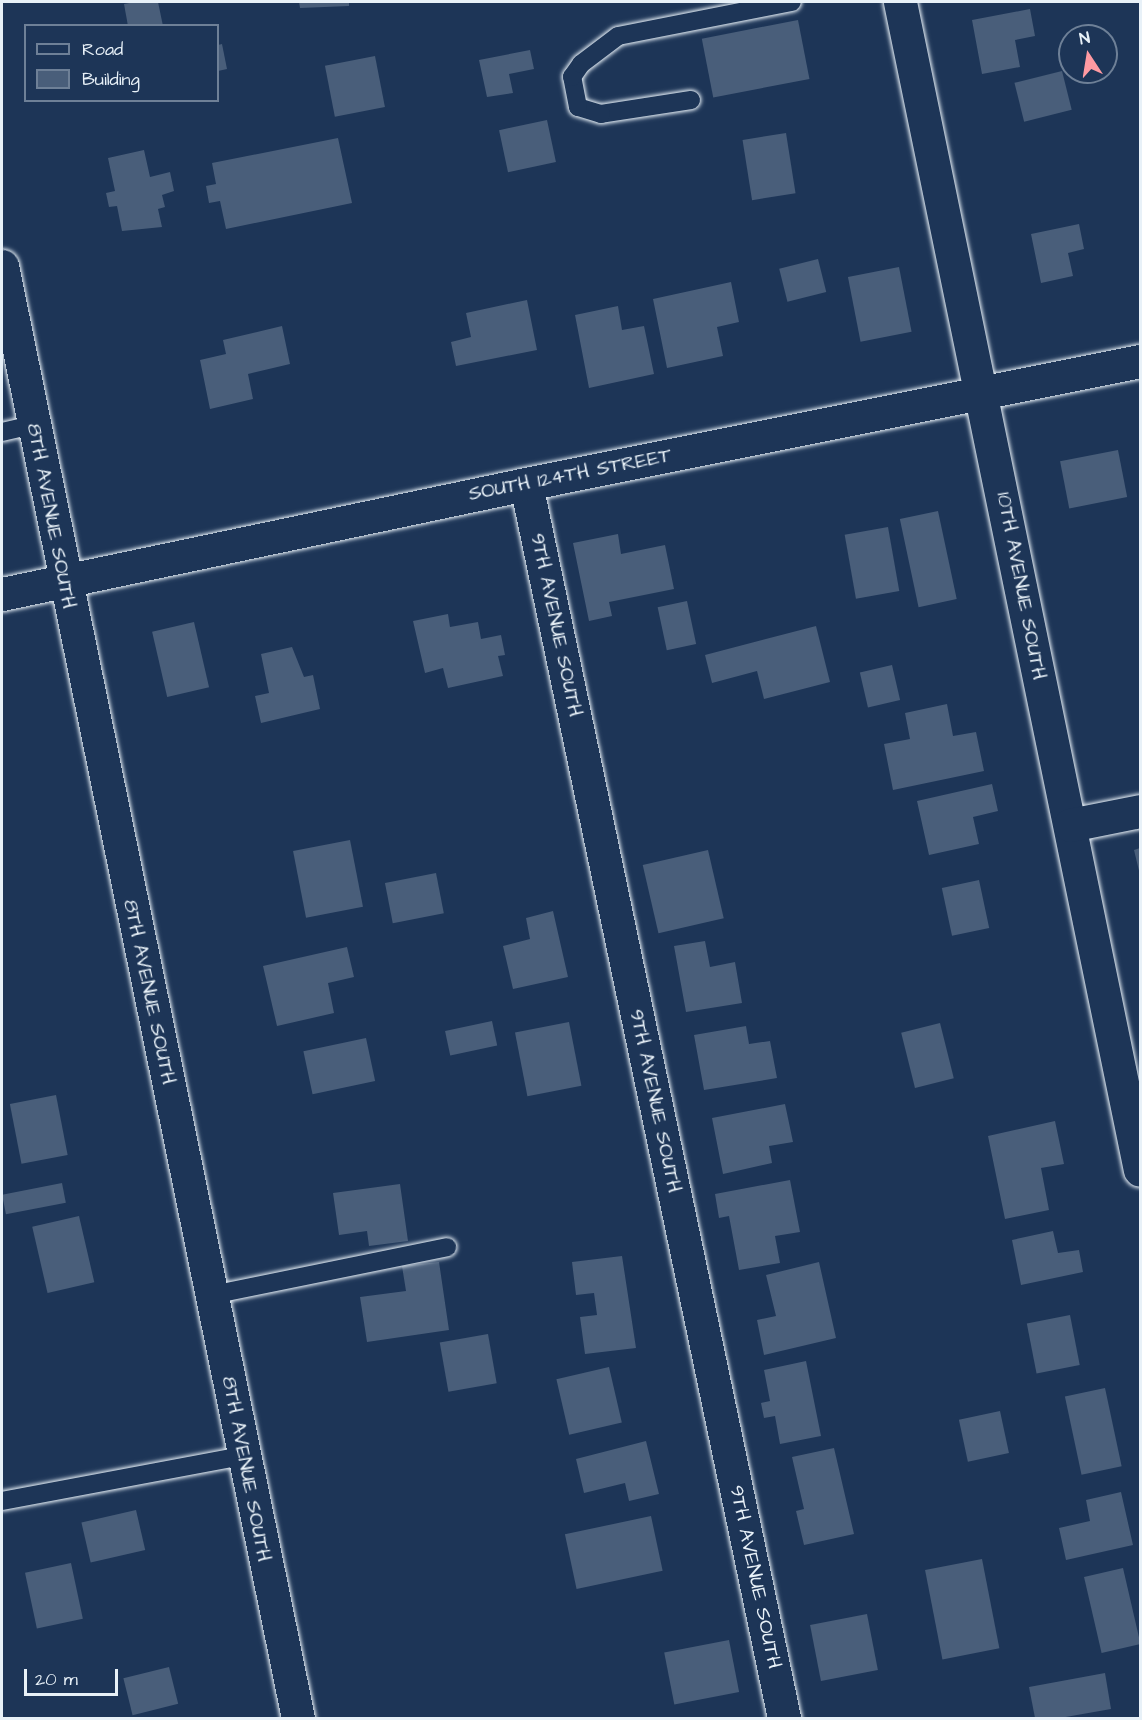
<!DOCTYPE html>
<style>
body{margin:0}
#map{position:relative;width:1142px;height:1720px;overflow:hidden;background:#1d3557;font-family:"Architects Daughter",sans-serif}
div>[style]{position:absolute}
.building>*{inset:0;background:#495e7a;transform-origin:0 0}
.roads{filter:drop-shadow(0 0 2px #e8f1f8) drop-shadow(0 0 2px #e8f1f8)}
.lane>*{height:18px;margin:-9px;padding:0 9px;transform-origin:9px;border-radius:9px;background:#1d3557}
.street>*{height:33px;margin:-16.5px;padding:0 16.5px;transform-origin:16.5px;border-radius:16.5px;background:#1d3557}
.secondary>*{height:33px;margin:-16.5px;padding:0 16.5px;transform-origin:16.5px;border-radius:16.5px;background:#1d3557}
span{translate:-50% -50%;white-space:nowrap;text-align:center;line-height:1.15;-webkit-text-stroke:5px #1d3557;paint-order:stroke}
.street-label{font-size:20px;color:#e8f1f8}
.frame{position:absolute;inset:0;border:3px solid #e8f1f8;pointer-events:none}
.legend{position:absolute;left:24px;top:24px;width:195px;height:78px;box-sizing:border-box;background:#1d3557;border:2px solid #6e8097;margin:0;padding:8px 10px;list-style:none;font-size:18px;color:#e8f1f8}
.legend li{display:flex;align-items:center;gap:12px;height:30px}
.legend b{width:30px;border:2px solid #6e8097}
.north{position:absolute;left:1058px;top:24px;width:60px;height:60px;box-sizing:border-box;background:#1d3557;border:2px solid #6e8097;border-radius:50%;rotate:348deg;font-size:16px;font-weight:700;line-height:24px;text-align:center;color:#e8f1f8}
.north::after{content:'';display:block;margin:auto;width:21px;height:27px;background:#ff9aa2;clip-path:polygon(50% 0,100% 100%,50% 72%,0 100%)}
.scale{position:absolute;left:24px;top:1669px;width:94px;height:27px;box-sizing:border-box;border:3px solid #e8f1f8;border-top:0;padding-left:8px;font-size:18px;line-height:21px;white-space:nowrap;color:#e8f1f8;-webkit-text-stroke:4px #1d3557;paint-order:stroke}
</style>
<div id="map">
<div class="building">
<div style="clip-path:polygon(135px 2px,158px 2px,163px 26px,128px 26px,124px 4px)"></div>
<div style="clip-path:polygon(299px 2px,349px 2px,349px 6px,300px 8px)"></div>
<div style="clip-path:polygon(1030px 9px,1035px 36px,1015px 40px,1020px 67px,982px 74px,972px 20px)"></div>
<div style="left:798px;top:20px;width:60px;height:98px;rotate:79deg"></div>
<div style="clip-path:polygon(222px 44px,227px 69px,218px 71px,218px 45px)"></div>
<div style="clip-path:polygon(530px 50px,534px 69px,509px 74px,513px 93px,487px 97px,479px 60px)"></div>
<div style="left:375px;top:56px;width:52px;height:51px;rotate:79deg"></div>
<div style="left:1062px;top:71px;width:40px;height:49px;rotate:76deg"></div>
<div style="left:547px;top:120px;width:43px;height:49px;rotate:78deg"></div>
<div style="left:786px;top:133px;width:61px;height:44px;rotate:81deg"></div>
<div style="clip-path:polygon(338px 138px,352px 203px,226px 229px,220px 201px,209px 203px,206px 186px,216px 184px,212px 163px)"></div>
<div style="clip-path:polygon(144px 150px,150px 177px,170px 172px,174px 191px,162px 195px,165px 207px,158px 209px,162px 227px,122px 231px,117px 206px,109px 207px,106px 193px,115px 191px,108px 158px)"></div>
<div style="clip-path:polygon(1079px 224px,1084px 249px,1068px 253px,1073px 276px,1041px 283px,1031px 234px)"></div>
<div style="left:818px;top:259px;width:34px;height:40px;rotate:76deg"></div>
<div style="left:899px;top:267px;width:66px;height:52px;rotate:79deg"></div>
<div style="clip-path:polygon(731px 282px,739px 322px,717px 327px,723px 356px,667px 368px,653px 299px)"></div>
<div style="clip-path:polygon(527px 300px,537px 350px,456px 366px,451px 342px,471px 337px,466px 313px)"></div>
<div style="clip-path:polygon(618px 306px,622px 330px,644px 326px,654px 374px,589px 388px,575px 315px)"></div>
<div style="clip-path:polygon(282px 326px,290px 364px,248px 374px,253px 399px,210px 409px,200px 360px,226px 354px,223px 340px)"></div>
<div style="left:1118px;top:450px;width:48px;height:59px;rotate:79deg"></div>
<div style="left:938px;top:511px;width:90px;height:39px;rotate:78deg"></div>
<div style="left:888px;top:527px;width:65px;height:44px;rotate:80deg"></div>
<div style="clip-path:polygon(618px 534px,621px 554px,665px 545px,674px 589px,609px 602px,612px 616px,589px 621px,573px 543px)"></div>
<div style="left:687px;top:601px;width:44px;height:30px;rotate:78deg"></div>
<div style="clip-path:polygon(448px 614px,450px 627px,478px 622px,481px 639px,501px 635px,505px 655px,498px 656px,503px 676px,448px 688px,443px 668px,425px 673px,413px 621px)"></div>
<div style="left:194px;top:622px;width:67px;height:43px;rotate:77deg"></div>
<div style="clip-path:polygon(816px 626px,830px 682px,764px 699px,757px 671px,712px 683px,705px 655px)"></div>
<div style="clip-path:polygon(292px 647px,304px 677px,313px 675px,320px 709px,261px 723px,255px 696px,269px 693px,261px 654px)"></div>
<div style="left:892px;top:665px;width:36px;height:33px;rotate:77deg"></div>
<div style="clip-path:polygon(947px 704px,953px 736px,976px 732px,984px 771px,893px 790px,884px 744px,910px 739px,905px 713px)"></div>
<div style="clip-path:polygon(992px 784px,998px 811px,973px 817px,979px 844px,929px 855px,917px 801px)"></div>
<div style="left:350px;top:840px;width:68px;height:58px;rotate:79deg"></div>
<div style="clip-path:polygon(1140px 848px,1140px 875px,1134px 850px)"></div>
<div style="left:708px;top:850px;width:70px;height:67px;rotate:77deg"></div>
<div style="left:436px;top:873px;width:41px;height:52px;rotate:79deg"></div>
<div style="left:979px;top:880px;width:49px;height:38px;rotate:78deg"></div>
<div style="clip-path:polygon(553px 911px,568px 977px,513px 989px,503px 946px,530px 939px,526px 918px)"></div>
<div style="clip-path:polygon(705px 941px,710px 967px,735px 962px,742px 1003px,686px 1012px,674px 946px)"></div>
<div style="clip-path:polygon(347px 947px,354px 977px,328px 983px,334px 1013px,277px 1026px,263px 966px)"></div>
<div style="left:492px;top:1021px;width:25px;height:48px;rotate:78deg"></div>
<div style="left:569px;top:1022px;width:65px;height:55px;rotate:79deg"></div>
<div style="left:940px;top:1023px;width:57px;height:40px;rotate:76deg"></div>
<div style="clip-path:polygon(746px 1026px,749px 1044px,770px 1041px,777px 1078px,704px 1090px,694px 1035px)"></div>
<div style="left:366px;top:1038px;width:44px;height:64px;rotate:78deg"></div>
<div style="left:56px;top:1095px;width:61px;height:47px;rotate:79deg"></div>
<div style="clip-path:polygon(785px 1104px,793px 1142px,769px 1146px,772px 1163px,723px 1174px,712px 1118px)"></div>
<div style="clip-path:polygon(1055px 1121px,1064px 1164px,1041px 1168px,1049px 1210px,1005px 1219px,988px 1136px)"></div>
<div style="clip-path:polygon(790px 1180px,800px 1232px,775px 1236px,780px 1263px,739px 1270px,729px 1216px,719px 1218px,715px 1194px)"></div>
<div style="left:62px;top:1183px;width:20px;height:61px;rotate:79deg"></div>
<div style="clip-path:polygon(400px 1184px,408px 1241px,369px 1246px,367px 1231px,339px 1235px,333px 1193px)"></div>
<div style="left:79px;top:1216px;width:68px;height:48px;rotate:77deg"></div>
<div style="clip-path:polygon(1053px 1231px,1058px 1253px,1079px 1250px,1083px 1272px,1021px 1285px,1012px 1240px)"></div>
<div style="clip-path:polygon(622px 1256px,636px 1348px,585px 1354px,580px 1317px,597px 1315px,594px 1293px,576px 1295px,572px 1262px)"></div>
<div style="clip-path:polygon(439px 1262px,449px 1330px,367px 1342px,360px 1297px,406px 1291px,402px 1266px)"></div>
<div style="clip-path:polygon(819px 1262px,836px 1338px,764px 1355px,757px 1320px,776px 1316px,766px 1275px)"></div>
<div style="left:1070px;top:1315px;width:51px;height:44px;rotate:79deg"></div>
<div style="left:488px;top:1334px;width:50px;height:49px;rotate:80deg"></div>
<div style="clip-path:polygon(806px 1361px,821px 1436px,780px 1444px,775px 1416px,764px 1418px,761px 1403px,770px 1401px,764px 1370px)"></div>
<div style="left:609px;top:1367px;width:57px;height:54px;rotate:77deg"></div>
<div style="left:1105px;top:1388px;width:80px;height:41px;rotate:78deg"></div>
<div style="left:1000px;top:1411px;width:43px;height:42px;rotate:78deg"></div>
<div style="clip-path:polygon(646px 1441px,659px 1494px,629px 1501px,625px 1483px,584px 1493px,576px 1459px)"></div>
<div style="clip-path:polygon(834px 1448px,854px 1534px,804px 1545px,796px 1511px,804px 1509px,792px 1457px)"></div>
<div style="clip-path:polygon(1121px 1492px,1133px 1545px,1066px 1560px,1059px 1528px,1090px 1521px,1086px 1500px)"></div>
<div style="left:136px;top:1510px;width:41px;height:56px;rotate:77deg"></div>
<div style="left:651px;top:1516px;width:56px;height:88px;rotate:78deg"></div>
<div style="left:982px;top:1559px;width:91px;height:58px;rotate:79deg"></div>
<div style="left:71px;top:1563px;width:57px;height:47px;rotate:78deg"></div>
<div style="left:1123px;top:1568px;width:78px;height:40px;rotate:77deg"></div>
<div style="left:867px;top:1614px;width:57px;height:58px;rotate:79deg"></div>
<div style="left:729px;top:1640px;width:53px;height:66px;rotate:79deg"></div>
<div style="left:169px;top:1667px;width:38px;height:47px;rotate:76deg"></div>
<div style="clip-path:polygon(1105px 1673px,1111px 1709px,1060px 1718px,1035px 1718px,1029px 1687px)"></div>
</div>
<div class="roads">
<div class="lane">
<div style="left:691px;top:100px;width:91px;rotate:171.2deg"></div>
<div style="left:601px;top:114px;width:24px;rotate:-163deg"></div>
<div style="left:578px;top:107px;width:31px;rotate:-101deg"></div>
<div style="left:572px;top:77px;width:16px;rotate:-55deg"></div>
<div style="left:581px;top:64px;width:46px;rotate:-37.1deg"></div>
<div style="left:618px;top:36px;width:177px;rotate:-11.1deg"></div>
<div style="left:2px;top:432px;width:31px;rotate:-13deg"></div>
<div style="left:212px;top:1295px;width:240px;rotate:-11.5deg"></div>
<div style="left:2px;top:1501px;width:244px;rotate:-10.6deg"></div>
</div>
<div class="street">
<div style="left:900px;top:2px;width:1192px;rotate:78.39deg"></div>
<div style="left:526px;top:484px;width:1261px;rotate:78.19deg"></div>
<div style="left:2px;top:594px;width:535px;rotate:-11.86deg"></div>
<div style="left:526px;top:484px;width:626px;rotate:-11.33deg"></div>
<div style="left:1070px;top:825px;width:71px;rotate:-11.3deg"></div>
</div>
<div class="secondary">
<div style="left:2px;top:266px;width:1482px;rotate:78.48deg"></div>
</div>
</div>
<div class="street-label">
<span style="left:570px;top:475px;rotate:-11deg">SOUTH 124TH STREET</span>
<span style="left:51px;top:516px;rotate:79deg">8TH AVENUE SOUTH</span>
<span style="left:1021px;top:586px;rotate:79deg">10TH AVENUE SOUTH</span>
<span style="left:556px;top:625px;rotate:78deg">9TH AVENUE SOUTH</span>
<span style="left:149px;top:992px;rotate:78deg">8TH AVENUE SOUTH</span>
<span style="left:655px;top:1101px;rotate:78deg">9TH AVENUE SOUTH</span>
<span style="left:246px;top:1469px;rotate:79deg">8TH AVENUE SOUTH</span>
<span style="left:755px;top:1577px;rotate:78deg">9TH AVENUE SOUTH</span>
</div>
<div class="frame"></div>
<ul class="legend">
<li><b style="height:8px;background:#1d3557"></b>Road</li>
<li><b style="height:16px;background:#495e7a"></b>Building</li>
</ul>
<div class="north">N</div>
<div class="scale">20 m</div>
</div>
